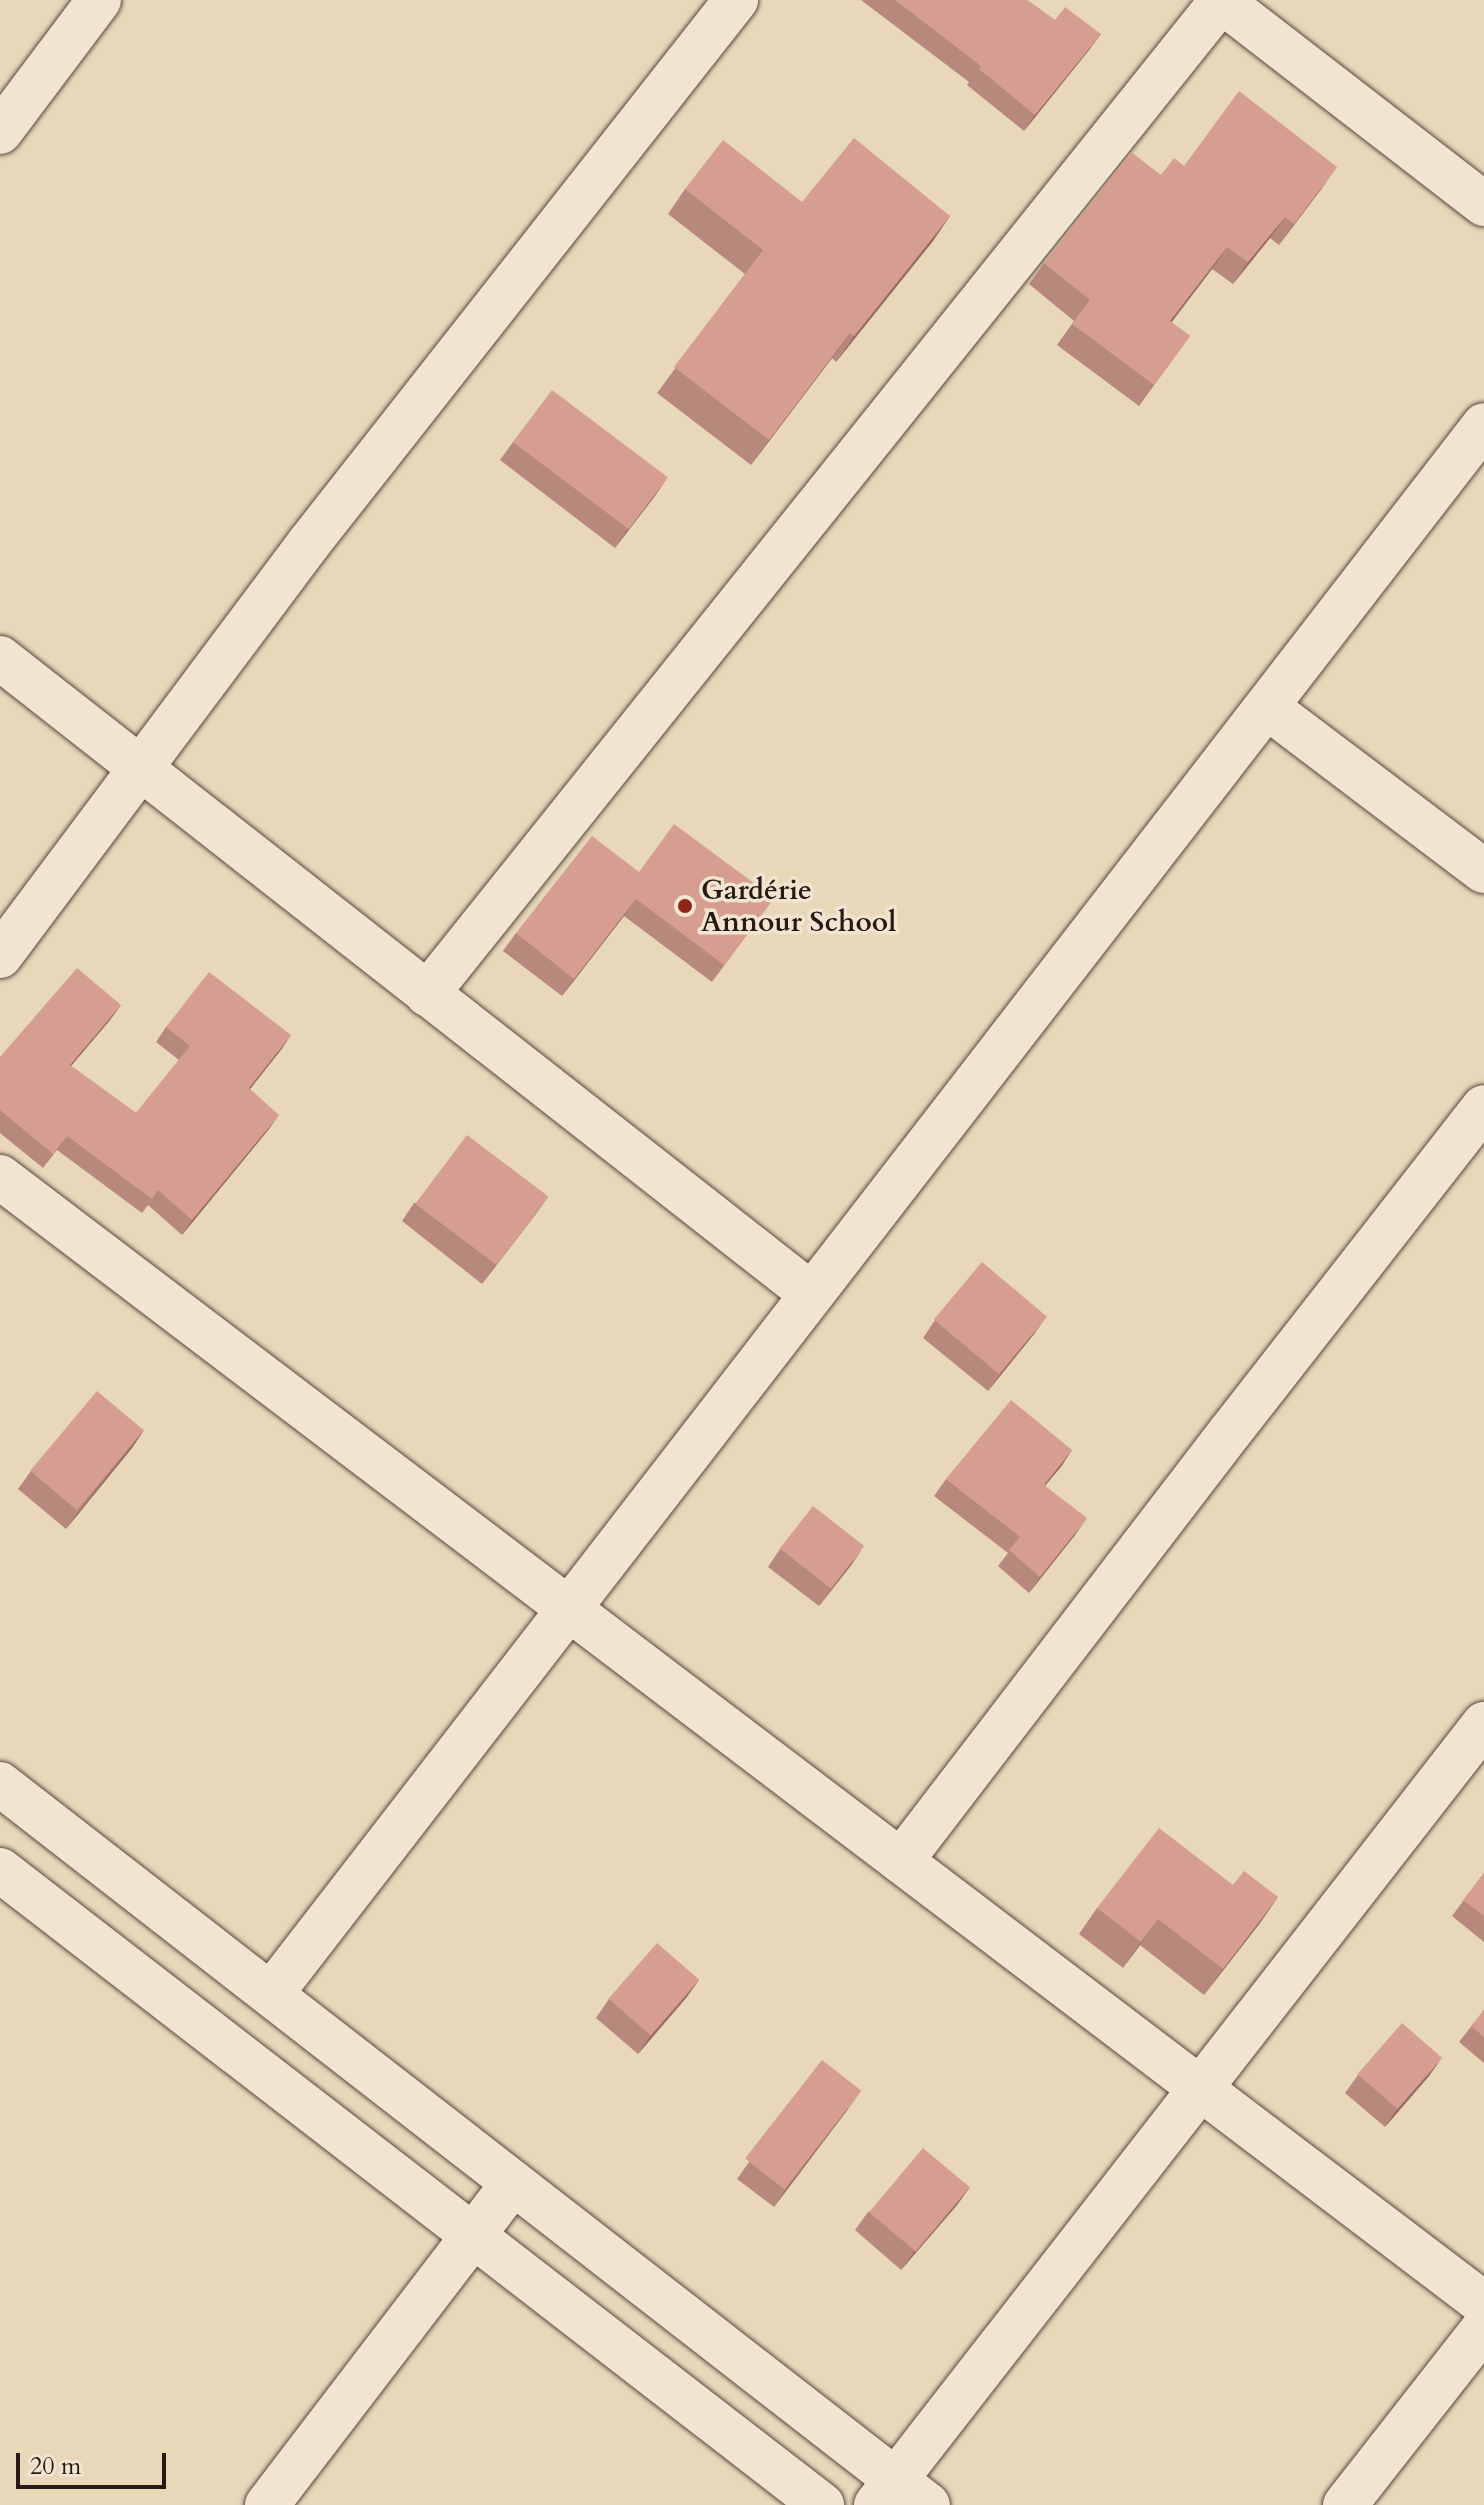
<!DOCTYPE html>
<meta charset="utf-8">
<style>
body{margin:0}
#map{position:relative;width:1484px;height:2505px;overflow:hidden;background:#e9d7ba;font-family:Cardo,serif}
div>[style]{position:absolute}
.roads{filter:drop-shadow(0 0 2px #58483d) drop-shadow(0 0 2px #58483d)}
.minor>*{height:44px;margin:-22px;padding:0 22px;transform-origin:22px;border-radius:22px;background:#f1e5d2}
.wall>*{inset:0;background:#b7887c}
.shaded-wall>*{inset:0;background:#956f65}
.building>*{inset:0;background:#d59e90;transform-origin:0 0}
.dots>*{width:22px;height:22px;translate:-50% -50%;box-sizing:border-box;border:4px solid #f1e5d2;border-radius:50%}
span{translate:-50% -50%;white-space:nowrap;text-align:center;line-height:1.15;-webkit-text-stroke:7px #f1e5d2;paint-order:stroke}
.poi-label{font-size:28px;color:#271913;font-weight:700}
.left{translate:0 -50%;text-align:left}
.scale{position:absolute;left:16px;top:2453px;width:150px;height:36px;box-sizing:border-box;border:4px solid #271913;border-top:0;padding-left:10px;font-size:24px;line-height:28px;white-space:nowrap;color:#271913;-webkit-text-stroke:6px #f1e5d2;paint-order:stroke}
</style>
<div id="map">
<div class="roads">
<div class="minor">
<div style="left:1220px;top:0;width:334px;rotate:37.7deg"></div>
<div style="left:0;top:132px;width:165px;rotate:-53.1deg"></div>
<div style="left:0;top:658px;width:1029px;rotate:38.09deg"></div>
<div style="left:1267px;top:707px;width:272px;rotate:37.1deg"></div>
<div style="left:0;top:956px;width:516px;rotate:-53.2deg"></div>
<div style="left:309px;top:543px;width:691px;rotate:-51.82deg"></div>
<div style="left:427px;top:994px;width:1271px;rotate:-51.35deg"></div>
<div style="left:0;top:1177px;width:1863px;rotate:37.21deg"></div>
<div style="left:0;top:1784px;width:1175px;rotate:37.85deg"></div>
<div style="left:901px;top:1861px;width:541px;rotate:-52.52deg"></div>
<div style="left:1230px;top:1432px;width:412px;rotate:-52deg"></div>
<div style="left:0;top:1870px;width:1039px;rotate:37.69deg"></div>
<div style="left:271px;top:1994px;width:1983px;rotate:-52.29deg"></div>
<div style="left:267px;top:2505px;width:405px;rotate:-52.6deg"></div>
<div style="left:876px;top:2505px;width:990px;rotate:-52.1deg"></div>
<div style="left:1345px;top:2505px;width:225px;rotate:-51.9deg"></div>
</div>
</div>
<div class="wall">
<div style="clip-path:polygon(861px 0,1027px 0,1055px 20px,1101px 34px,1089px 50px,1024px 131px,967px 85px,969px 82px)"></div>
<div style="clip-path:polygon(1184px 166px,1322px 188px,1279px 245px,1270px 238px,1233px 284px,1212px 269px,1171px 322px,1190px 336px,1139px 406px,1057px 345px,1074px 321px,1029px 284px,1044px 263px,1161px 175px)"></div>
<div style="clip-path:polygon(685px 189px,802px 202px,950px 216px,933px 241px,836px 362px,832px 358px,751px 465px,657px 393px,745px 274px,668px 214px)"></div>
<div style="clip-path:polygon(513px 442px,667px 478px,615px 548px,500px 460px)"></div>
<div style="clip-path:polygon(639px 872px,774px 898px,712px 982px,624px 916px,562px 996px,503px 951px,516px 933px)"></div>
<div style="clip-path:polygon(121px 1005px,110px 1020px,71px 1066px,136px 1113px,179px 1060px,156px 1042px,166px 1027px,291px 1035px,250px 1089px,269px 1129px,182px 1235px,148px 1205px,142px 1213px,57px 1150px,43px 1168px,0 1133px,0 1057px)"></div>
<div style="clip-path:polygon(548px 1197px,482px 1284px,402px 1221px,414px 1203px)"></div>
<div style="clip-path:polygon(935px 1320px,1034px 1334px,988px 1391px,923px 1338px)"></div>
<div style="clip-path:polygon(144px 1430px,132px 1448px,66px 1529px,18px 1489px,31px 1471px)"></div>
<div style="clip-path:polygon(1072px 1450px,1045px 1486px,1075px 1535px,1029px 1593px,998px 1566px,1008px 1553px,934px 1496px,946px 1479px)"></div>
<div style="clip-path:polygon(780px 1549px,852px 1564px,819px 1606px,768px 1567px)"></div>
<div style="clip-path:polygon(1484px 1873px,1484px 1942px,1452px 1916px)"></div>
<div style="clip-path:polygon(1233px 1885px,1278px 1897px,1260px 1923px,1204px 1995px,1140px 1945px,1123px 1968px,1079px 1934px,1097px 1908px)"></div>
<div style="clip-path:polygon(699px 1980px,686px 1998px,638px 2054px,596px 2018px,609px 1999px)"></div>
<div style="clip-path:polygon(1484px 2010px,1484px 2063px,1459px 2042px)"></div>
<div style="clip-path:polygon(822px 2060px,848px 2109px,774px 2207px,737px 2179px)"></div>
<div style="clip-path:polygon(1358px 2075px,1429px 2076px,1385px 2127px,1345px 2093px)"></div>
<div style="clip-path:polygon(970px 2187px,957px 2205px,901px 2270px,855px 2230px,868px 2212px)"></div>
</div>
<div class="shaded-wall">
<div style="clip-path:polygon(1101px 34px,1089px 50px,1024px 131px,1035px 115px)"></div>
<div style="clip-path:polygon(1337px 167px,1322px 188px,1279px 245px,1294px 224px)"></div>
<div style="clip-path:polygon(950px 216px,933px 241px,836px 362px,854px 336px)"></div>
<div style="clip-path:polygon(1285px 217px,1270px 238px,1233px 284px,1248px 262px)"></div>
<div style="clip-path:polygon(1227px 247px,1212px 269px,1156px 343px,1170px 321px)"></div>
<div style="clip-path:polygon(850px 333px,832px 358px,751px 465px,769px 440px)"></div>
<div style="clip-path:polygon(667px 478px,655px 496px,615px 548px,627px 530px)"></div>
<div style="clip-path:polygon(636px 899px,624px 916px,562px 996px,574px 979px)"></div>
<div style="clip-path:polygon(121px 1005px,110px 1020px,60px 1079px,70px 1065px)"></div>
<div style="clip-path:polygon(291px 1035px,281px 1050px,239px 1103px,249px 1088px)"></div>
<div style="clip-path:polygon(279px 1115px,269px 1129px,182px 1235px,192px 1220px)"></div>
<div style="clip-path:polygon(548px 1197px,535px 1215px,482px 1284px,495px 1266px)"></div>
<div style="clip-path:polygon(1047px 1316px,1034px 1334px,988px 1391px,1001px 1373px)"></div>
<div style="clip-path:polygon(144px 1430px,132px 1448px,66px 1529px,79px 1511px)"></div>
<div style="clip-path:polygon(1072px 1450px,1061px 1467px,1032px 1501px,1044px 1485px)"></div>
<div style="clip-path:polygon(1087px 1518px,1075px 1535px,1029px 1593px,1040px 1577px)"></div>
<div style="clip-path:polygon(864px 1546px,852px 1564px,819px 1606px,832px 1588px)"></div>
<div style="clip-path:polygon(1278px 1897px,1260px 1923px,1204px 1995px,1223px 1969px)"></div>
<div style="clip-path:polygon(1158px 1919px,1140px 1945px,1123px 1968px,1141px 1942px)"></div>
<div style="clip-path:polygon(699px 1980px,686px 1998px,638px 2054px,650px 2036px)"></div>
<div style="clip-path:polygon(1442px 2058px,1429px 2076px,1385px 2127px,1397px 2109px)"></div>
<div style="clip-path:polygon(861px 2091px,848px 2109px,774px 2207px,786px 2189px)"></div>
<div style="clip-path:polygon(970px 2187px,957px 2205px,901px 2270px,914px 2252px)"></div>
</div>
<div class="building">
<div style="clip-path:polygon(895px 0,1027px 0,1055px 20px,1065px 7px,1101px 34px,1035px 115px,979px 69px,981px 66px)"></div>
<div style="clip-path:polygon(1239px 91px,1337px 167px,1294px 224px,1285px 217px,1248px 262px,1227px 247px,1170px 321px,1190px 336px,1154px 385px,1072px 324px,1090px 300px,1044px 263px,1131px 152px,1161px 175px,1174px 158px,1184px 166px)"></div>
<div style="clip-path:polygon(854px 138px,950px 216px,854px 336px,850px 333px,769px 440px,674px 367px,763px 250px,685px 189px,723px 140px,802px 202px)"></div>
<div style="left:552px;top:390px;width:145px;height:65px;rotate:37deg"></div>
<div style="clip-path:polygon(674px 824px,774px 898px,724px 965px,636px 899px,574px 979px,516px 933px,592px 836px,639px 872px)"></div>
<div style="clip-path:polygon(77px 968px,121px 1005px,70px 1065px,136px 1113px,190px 1046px,166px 1027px,209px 972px,291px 1035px,249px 1088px,279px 1115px,192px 1220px,158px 1190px,152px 1199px,67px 1136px,53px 1154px,0 1110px,0 1057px)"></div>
<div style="left:467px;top:1135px;width:102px;height:86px;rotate:37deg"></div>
<div style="left:982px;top:1262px;width:85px;height:75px;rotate:40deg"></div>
<div style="left:97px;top:1391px;width:61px;height:104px;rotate:40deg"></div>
<div style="clip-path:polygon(1011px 1400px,1072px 1450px,1044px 1485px,1087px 1518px,1040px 1577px,1009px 1550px,1020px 1537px,946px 1479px)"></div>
<div style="left:813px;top:1506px;width:65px;height:54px;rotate:38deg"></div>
<div style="clip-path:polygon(1159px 1828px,1233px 1885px,1244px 1871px,1278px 1897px,1223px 1969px,1158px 1919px,1141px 1942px,1097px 1908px)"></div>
<div style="clip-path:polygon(1484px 1873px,1484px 1916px,1463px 1900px)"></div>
<div style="left:657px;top:1943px;width:56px;height:74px;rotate:41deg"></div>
<div style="clip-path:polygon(1484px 2010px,1484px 2037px,1471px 2026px)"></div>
<div style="left:1402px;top:2023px;width:53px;height:68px;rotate:41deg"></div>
<div style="left:822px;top:2060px;width:50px;height:125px;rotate:38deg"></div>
<div style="left:923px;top:2148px;width:61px;height:84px;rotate:40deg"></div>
</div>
<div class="dots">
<div style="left:685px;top:906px;background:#8f2418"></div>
</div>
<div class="poi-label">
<span class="left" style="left:701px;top:906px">Gardérie<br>Annour School</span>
</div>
<div class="scale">20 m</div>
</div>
